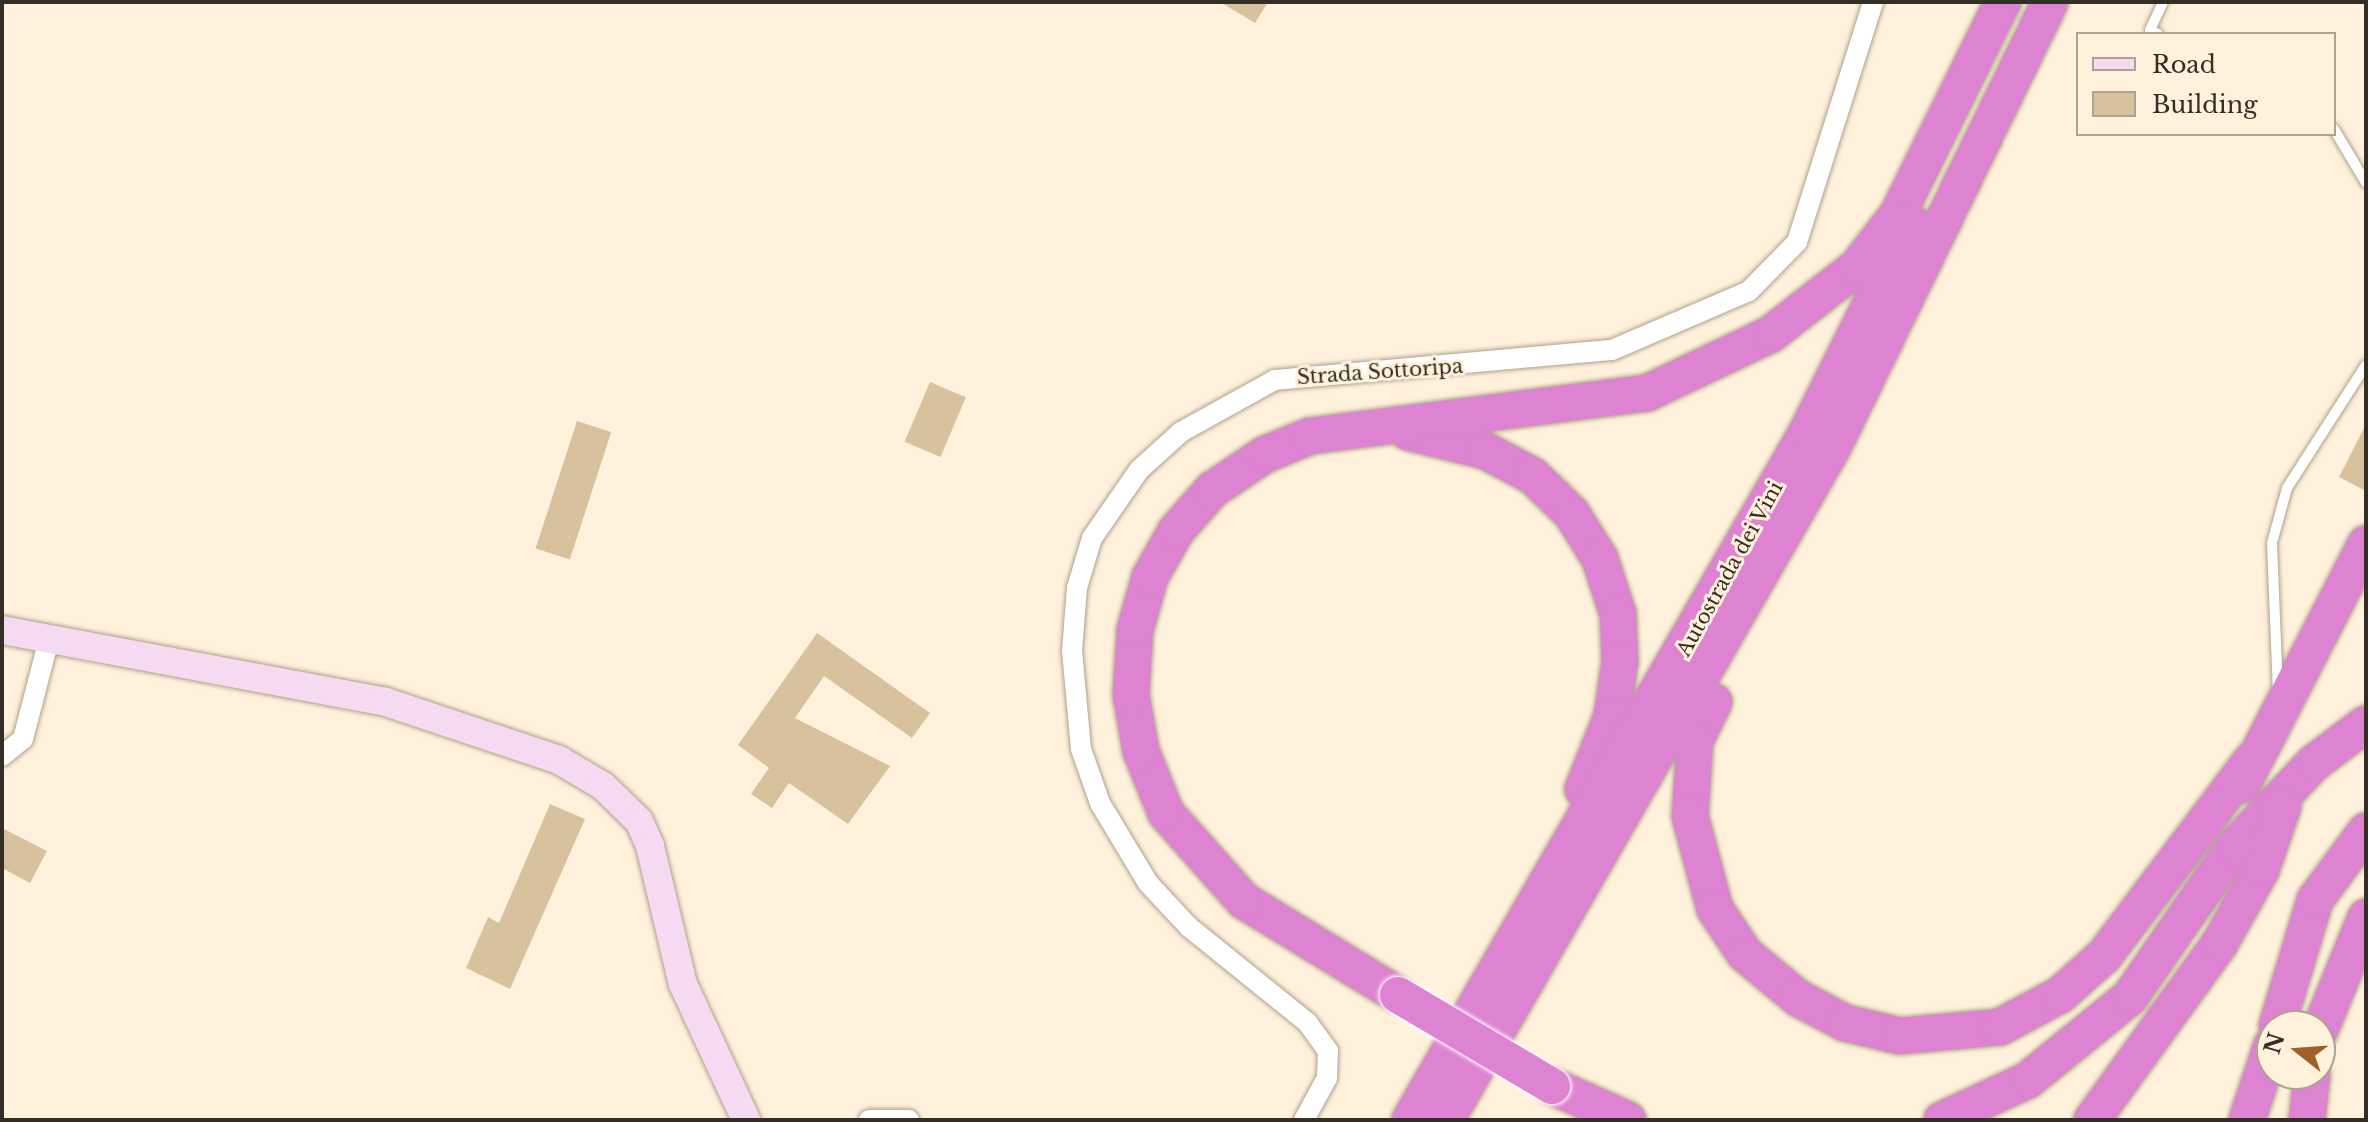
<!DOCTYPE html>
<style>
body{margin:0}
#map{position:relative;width:2368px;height:1122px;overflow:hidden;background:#fff1db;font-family:"Libre Baskerville",serif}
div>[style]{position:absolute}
.building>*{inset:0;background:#d8c29e;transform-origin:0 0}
.roads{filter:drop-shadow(0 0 2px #afa28e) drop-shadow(0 0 2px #afa28e)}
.lane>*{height:10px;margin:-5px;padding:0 5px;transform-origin:5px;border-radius:5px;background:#fff}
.street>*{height:20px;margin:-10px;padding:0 10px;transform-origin:10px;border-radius:10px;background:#fff}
.secondary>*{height:28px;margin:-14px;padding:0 14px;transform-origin:14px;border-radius:14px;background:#f5daf2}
.highway>*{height:36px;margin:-18px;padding:0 18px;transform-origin:18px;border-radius:18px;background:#dd83d2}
.bridges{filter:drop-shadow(0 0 2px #fff) drop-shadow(0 0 2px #fff)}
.highway-bridge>*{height:36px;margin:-18px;padding:0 18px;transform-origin:18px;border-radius:18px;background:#dd83d2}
span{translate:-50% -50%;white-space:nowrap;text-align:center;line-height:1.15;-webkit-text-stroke:6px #fff1db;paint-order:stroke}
.street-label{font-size:20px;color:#342e26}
.frame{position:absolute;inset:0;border:4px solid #342e26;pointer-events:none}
.legend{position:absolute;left:2076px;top:32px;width:260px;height:104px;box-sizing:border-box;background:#fff1db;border:2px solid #aea393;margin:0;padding:10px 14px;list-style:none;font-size:24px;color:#342e26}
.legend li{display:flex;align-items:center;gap:16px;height:40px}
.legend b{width:40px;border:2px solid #aea393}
.north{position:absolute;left:2256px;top:1010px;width:80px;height:80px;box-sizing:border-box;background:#fff1db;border:2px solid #aea393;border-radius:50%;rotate:287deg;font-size:22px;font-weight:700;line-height:32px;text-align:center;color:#342e26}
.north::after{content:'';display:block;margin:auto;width:28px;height:36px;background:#9f6027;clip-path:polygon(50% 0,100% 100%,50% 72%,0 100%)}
</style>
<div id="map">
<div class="building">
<div style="clip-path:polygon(1220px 2px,1268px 2px,1255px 23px)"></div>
<div style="left:930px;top:382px;width:39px;height:65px;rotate:23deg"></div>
<div style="left:577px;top:421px;width:36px;height:134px;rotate:18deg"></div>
<div style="clip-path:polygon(2366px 424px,2366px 491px,2339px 477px)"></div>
<div style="clip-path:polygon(817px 633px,930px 713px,912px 738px,824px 676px,795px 718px,890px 766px,848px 824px,789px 783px,772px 808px,751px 794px,769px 768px,738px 745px)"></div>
<div style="clip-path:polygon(550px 804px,585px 819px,510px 989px,466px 968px,488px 917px,499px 923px)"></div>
<div style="clip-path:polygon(2px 828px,47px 851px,30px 883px,2px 868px)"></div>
</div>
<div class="roads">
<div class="lane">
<div style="left:2158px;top:34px;width:9px;rotate:-153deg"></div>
<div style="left:2150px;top:30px;width:31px;rotate:-65deg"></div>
<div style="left:2334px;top:129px;width:63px;rotate:59.3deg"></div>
<div style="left:2278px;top:693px;width:150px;rotate:-92.3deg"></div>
<div style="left:2272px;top:543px;width:57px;rotate:-74.7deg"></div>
<div style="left:2287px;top:488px;width:146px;rotate:-57.3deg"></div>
</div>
<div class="street">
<div style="left:2px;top:756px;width:27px;rotate:-39deg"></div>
<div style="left:23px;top:739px;width:103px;rotate:-75.4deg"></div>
<div style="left:869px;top:1120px;width:40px"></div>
<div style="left:1304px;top:1120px;width:48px;rotate:-61.3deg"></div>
<div style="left:1327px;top:1078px;width:27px;rotate:-88deg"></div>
<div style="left:1328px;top:1051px;width:34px;rotate:-126deg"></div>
<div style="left:1308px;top:1023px;width:153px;rotate:-141.1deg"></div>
<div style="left:1189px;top:927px;width:60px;rotate:-133deg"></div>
<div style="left:1148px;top:883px;width:93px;rotate:-121deg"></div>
<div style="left:1100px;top:803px;width:57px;rotate:-109.4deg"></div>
<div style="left:1081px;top:749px;width:98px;rotate:-95.2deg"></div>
<div style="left:1072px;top:651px;width:63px;rotate:-85.5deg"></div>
<div style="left:1077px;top:588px;width:52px;rotate:-73.3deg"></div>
<div style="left:1092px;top:538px;width:83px;rotate:-55.3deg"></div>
<div style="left:1139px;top:470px;width:57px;rotate:-42.1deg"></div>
<div style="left:1181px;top:432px;width:107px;rotate:-29deg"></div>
<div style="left:1275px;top:380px;width:338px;rotate:-5.1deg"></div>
<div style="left:1612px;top:350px;width:149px;rotate:-23.3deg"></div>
<div style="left:1749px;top:291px;width:69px;rotate:-45.6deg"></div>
<div style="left:1797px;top:242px;width:252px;rotate:-72.4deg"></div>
</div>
<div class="secondary">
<div style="left:2px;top:630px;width:388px;rotate:10.6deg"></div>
<div style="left:383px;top:701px;width:186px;rotate:18.5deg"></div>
<div style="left:559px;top:760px;width:51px;rotate:30.6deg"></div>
<div style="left:603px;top:786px;width:50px;rotate:44.2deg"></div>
<div style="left:639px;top:821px;width:27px;rotate:66deg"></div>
<div style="left:650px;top:846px;width:142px;rotate:76.6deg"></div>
<div style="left:683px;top:984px;width:150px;rotate:65.1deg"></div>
</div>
<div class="highway">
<div style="left:1408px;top:432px;width:80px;rotate:13.7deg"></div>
<div style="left:1486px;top:451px;width:53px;rotate:28deg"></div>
<div style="left:1533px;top:476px;width:54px;rotate:44.3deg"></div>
<div style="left:1572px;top:514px;width:53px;rotate:58.1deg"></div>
<div style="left:1600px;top:559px;width:58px;rotate:71.9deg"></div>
<div style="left:1618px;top:614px;width:47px;rotate:87.6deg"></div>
<div style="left:1620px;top:661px;width:56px;rotate:98.3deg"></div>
<div style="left:1612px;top:716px;width:79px;rotate:111.7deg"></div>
<div style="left:1714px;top:702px;width:43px;rotate:116deg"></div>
<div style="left:1695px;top:741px;width:75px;rotate:93.8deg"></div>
<div style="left:1690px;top:816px;width:96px;rotate:75deg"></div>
<div style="left:1715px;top:909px;width:54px;rotate:56.3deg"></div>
<div style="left:1745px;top:954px;width:69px;rotate:39.7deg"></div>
<div style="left:1798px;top:998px;width:53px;rotate:28deg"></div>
<div style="left:1845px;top:1023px;width:57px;rotate:13.3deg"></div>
<div style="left:1900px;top:1036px;width:100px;rotate:-5.1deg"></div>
<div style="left:2000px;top:1027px;width:68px;rotate:-28.1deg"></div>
<div style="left:2060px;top:995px;width:59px;rotate:-41.6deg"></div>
<div style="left:2104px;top:956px;width:244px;rotate:-53deg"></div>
<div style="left:2242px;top:785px;width:271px;rotate:-62.8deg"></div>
<div style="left:1398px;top:995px;width:180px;rotate:-148.6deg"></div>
<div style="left:1244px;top:901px;width:118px;rotate:-131.6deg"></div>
<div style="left:1166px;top:813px;width:67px;rotate:-112deg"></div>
<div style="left:1141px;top:751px;width:57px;rotate:-100.1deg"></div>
<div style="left:1131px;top:695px;width:65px;rotate:-86.5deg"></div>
<div style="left:1135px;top:630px;width:55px;rotate:-74.2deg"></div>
<div style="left:1150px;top:577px;width:53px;rotate:-60.5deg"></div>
<div style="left:1176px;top:531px;width:55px;rotate:-48.7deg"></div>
<div style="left:1212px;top:490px;width:63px;rotate:-33.9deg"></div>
<div style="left:1264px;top:455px;width:50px;rotate:-22.4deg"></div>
<div style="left:1310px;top:436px;width:340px;rotate:-7.3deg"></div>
<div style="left:1647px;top:393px;width:137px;rotate:-25.4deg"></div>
<div style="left:1771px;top:334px;width:109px;rotate:-37.9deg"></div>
<div style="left:1857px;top:267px;width:67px;rotate:-52.3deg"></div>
<div style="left:1898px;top:214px;width:237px;rotate:-63.7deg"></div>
<div style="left:2277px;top:1026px;width:132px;rotate:-73.2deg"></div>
<div style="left:2315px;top:900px;width:86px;rotate:-53.5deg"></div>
<div style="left:2320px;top:1030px;width:122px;rotate:-67.8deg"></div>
<div style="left:1552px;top:1086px;width:83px;rotate:24.1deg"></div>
<div style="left:1410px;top:1120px;width:792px;rotate:-60deg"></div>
<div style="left:1806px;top:434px;width:236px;rotate:-63.5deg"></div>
<div style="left:1446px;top:1120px;width:776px;rotate:-60.1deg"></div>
<div style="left:1833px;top:447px;width:495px;rotate:-64deg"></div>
<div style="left:1942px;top:1120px;width:95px;rotate:-24.9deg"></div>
<div style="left:2028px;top:1080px;width:132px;rotate:-39.1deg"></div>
<div style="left:2130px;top:997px;width:183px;rotate:-55.3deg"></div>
<div style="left:2234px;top:847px;width:116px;rotate:-46.4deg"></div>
<div style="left:2314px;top:763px;width:65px;rotate:-36.9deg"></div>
<div style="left:2092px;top:1120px;width:218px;rotate:-54.1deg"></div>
<div style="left:2220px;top:943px;width:84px;rotate:-60.7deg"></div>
<div style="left:2261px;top:870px;width:68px;rotate:-71deg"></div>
<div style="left:2247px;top:1120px;width:79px;rotate:-71.6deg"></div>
<div style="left:2307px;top:1120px;width:46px;rotate:-83.8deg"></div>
</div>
</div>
<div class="bridges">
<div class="highway-bridge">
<div style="left:1398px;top:995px;width:179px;rotate:30.6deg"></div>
</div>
</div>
<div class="street-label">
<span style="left:1380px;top:372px;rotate:-4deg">Strada Sottoripa</span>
<span style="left:1730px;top:569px;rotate:-61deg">Autostrada dei Vini</span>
</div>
<div class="frame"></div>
<ul class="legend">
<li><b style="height:10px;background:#f5daf2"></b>Road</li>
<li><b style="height:22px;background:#d8c29e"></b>Building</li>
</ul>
<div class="north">N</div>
</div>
